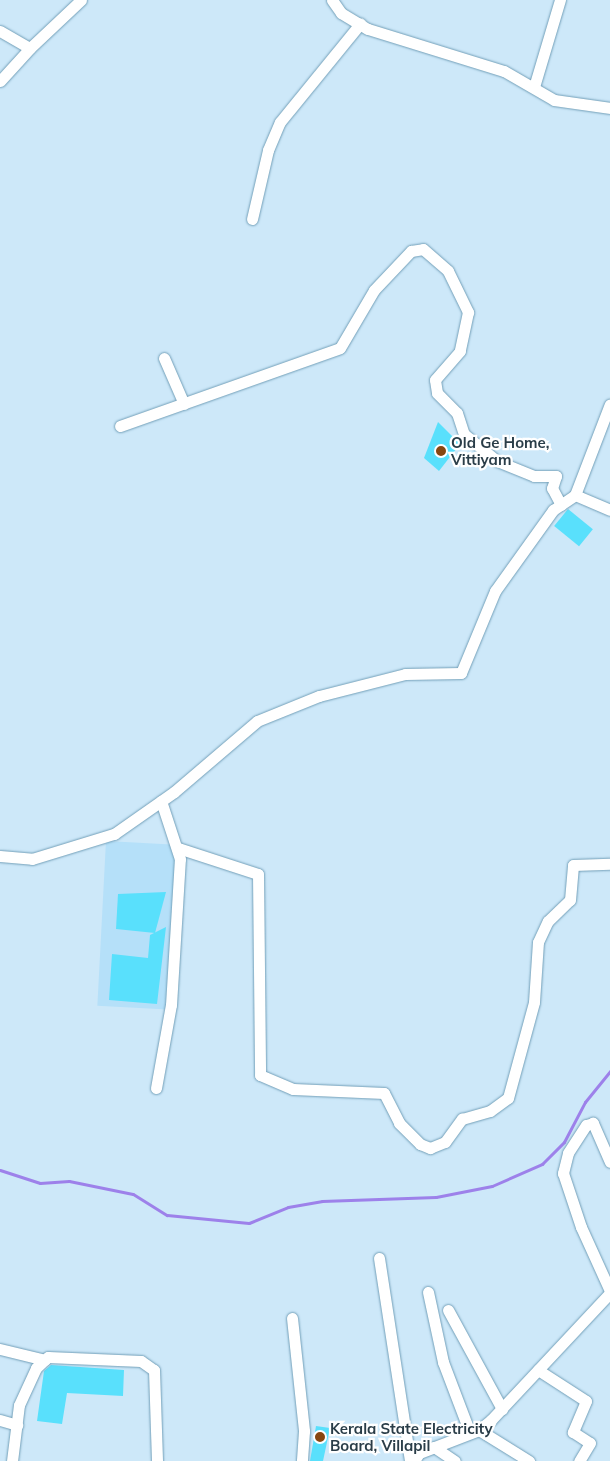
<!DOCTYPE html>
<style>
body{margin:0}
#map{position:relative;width:610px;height:1461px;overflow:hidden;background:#cde8f9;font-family:Mulish,sans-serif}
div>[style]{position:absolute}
.built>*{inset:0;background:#b5e0f9;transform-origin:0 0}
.stream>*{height:3px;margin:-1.5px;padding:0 1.5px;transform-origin:1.5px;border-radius:1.5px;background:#9d81ea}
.building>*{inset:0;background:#59e0fc;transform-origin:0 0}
.roads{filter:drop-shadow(0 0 1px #729fb8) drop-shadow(0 0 1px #729fb8)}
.minor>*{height:11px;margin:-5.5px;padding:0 5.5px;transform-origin:5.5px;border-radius:5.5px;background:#fff}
.dots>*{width:14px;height:14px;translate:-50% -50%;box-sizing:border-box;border:2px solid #fff;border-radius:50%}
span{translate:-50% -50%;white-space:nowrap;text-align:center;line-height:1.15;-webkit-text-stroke:4.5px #fff;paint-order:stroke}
.poi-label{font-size:15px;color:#2a3d48;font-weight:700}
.left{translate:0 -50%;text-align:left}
</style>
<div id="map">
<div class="built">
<div style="left:106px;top:841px;width:75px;height:165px;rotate:3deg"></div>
</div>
<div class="stream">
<div style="left:0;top:1170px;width:42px;rotate:18deg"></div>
<div style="left:40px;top:1183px;width:29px;rotate:-4deg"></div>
<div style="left:69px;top:1181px;width:65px;rotate:11.5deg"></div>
<div style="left:133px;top:1194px;width:40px;rotate:32deg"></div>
<div style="left:167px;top:1215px;width:82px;rotate:5.6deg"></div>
<div style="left:249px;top:1223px;width:42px;rotate:-22.3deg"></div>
<div style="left:288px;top:1207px;width:35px;rotate:-10deg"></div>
<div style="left:322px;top:1201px;width:114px;rotate:-2deg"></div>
<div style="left:436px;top:1197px;width:57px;rotate:-11.1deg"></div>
<div style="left:492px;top:1186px;width:55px;rotate:-23.7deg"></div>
<div style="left:542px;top:1164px;width:31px;rotate:-45deg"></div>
<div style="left:564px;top:1142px;width:45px;rotate:-62.3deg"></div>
<div style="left:585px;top:1102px;width:40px;rotate:-51deg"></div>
</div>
<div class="building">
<div style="clip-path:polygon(438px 422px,460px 444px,439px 471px,424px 458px)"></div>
<div style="left:568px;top:509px;width:32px;height:22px;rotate:39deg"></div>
<div style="clip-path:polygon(166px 892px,155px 933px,116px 929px,118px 894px)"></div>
<div style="clip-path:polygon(166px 927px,157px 1004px,109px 1000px,112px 954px,148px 958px,150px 935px)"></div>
<div style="clip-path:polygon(51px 1365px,124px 1370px,123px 1396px,67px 1393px,62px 1424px,37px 1421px,44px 1371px)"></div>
<div style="clip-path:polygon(316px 1426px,330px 1428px,323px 1461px,310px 1461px)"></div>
</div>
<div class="roads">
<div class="minor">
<div style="left:332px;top:0;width:16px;rotate:55deg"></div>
<div style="left:341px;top:13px;width:31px;rotate:31deg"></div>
<div style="left:368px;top:29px;width:142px;rotate:17.2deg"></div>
<div style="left:504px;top:71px;width:58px;rotate:30.1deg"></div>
<div style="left:554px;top:100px;width:57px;rotate:8.1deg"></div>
<div style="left:0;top:31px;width:34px;rotate:30deg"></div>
<div style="left:30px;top:48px;width:70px;rotate:-43.3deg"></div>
<div style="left:0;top:81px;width:45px;rotate:-47.7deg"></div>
<div style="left:534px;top:87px;width:91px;rotate:-73.4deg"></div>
<div style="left:252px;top:219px;width:71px;rotate:-76.9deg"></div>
<div style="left:268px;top:150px;width:30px;rotate:-67deg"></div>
<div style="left:280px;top:122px;width:127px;rotate:-50.8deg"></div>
<div style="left:164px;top:358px;width:50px;rotate:66.5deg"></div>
<div style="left:120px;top:426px;width:233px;rotate:-19.5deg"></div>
<div style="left:340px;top:348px;width:67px;rotate:-59.6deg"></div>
<div style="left:374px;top:290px;width:54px;rotate:-46.5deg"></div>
<div style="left:411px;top:251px;width:12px;rotate:-9deg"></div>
<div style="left:423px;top:249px;width:33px;rotate:41deg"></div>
<div style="left:448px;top:271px;width:46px;rotate:64deg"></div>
<div style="left:468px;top:312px;width:40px;rotate:102deg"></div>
<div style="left:460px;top:351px;width:38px;rotate:131deg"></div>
<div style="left:435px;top:380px;width:13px;rotate:81deg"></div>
<div style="left:437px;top:393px;width:28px;rotate:45deg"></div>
<div style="left:457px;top:413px;width:22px;rotate:72deg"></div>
<div style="left:464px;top:434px;width:43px;rotate:39.3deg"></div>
<div style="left:497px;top:461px;width:40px;rotate:22deg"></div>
<div style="left:534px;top:476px;width:22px"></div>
<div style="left:556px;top:476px;width:13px;rotate:108deg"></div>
<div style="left:552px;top:488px;width:19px;rotate:62deg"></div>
<div style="left:575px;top:495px;width:97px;rotate:-69deg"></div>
<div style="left:178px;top:848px;width:84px;rotate:18deg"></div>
<div style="left:258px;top:874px;width:201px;rotate:89.4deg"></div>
<div style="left:260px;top:1075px;width:36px;rotate:23deg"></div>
<div style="left:293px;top:1089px;width:91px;rotate:2.5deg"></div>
<div style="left:384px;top:1093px;width:34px;rotate:63deg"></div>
<div style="left:399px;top:1123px;width:30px;rotate:45deg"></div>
<div style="left:420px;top:1144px;width:11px;rotate:22deg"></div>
<div style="left:430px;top:1148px;width:16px;rotate:-22deg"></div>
<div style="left:445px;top:1142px;width:29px;rotate:-54deg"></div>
<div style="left:462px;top:1119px;width:29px;rotate:-16deg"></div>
<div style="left:490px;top:1111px;width:22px;rotate:-36deg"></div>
<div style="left:508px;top:1098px;width:99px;rotate:-74.8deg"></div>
<div style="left:534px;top:1002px;width:60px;rotate:-86.2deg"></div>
<div style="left:538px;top:942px;width:23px;rotate:-65deg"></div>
<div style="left:548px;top:921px;width:30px;rotate:-44deg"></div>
<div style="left:570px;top:900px;width:35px;rotate:-85deg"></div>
<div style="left:573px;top:865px;width:37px;rotate:-2deg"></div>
<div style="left:0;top:856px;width:32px;rotate:5deg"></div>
<div style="left:32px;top:859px;width:86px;rotate:-17deg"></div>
<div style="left:114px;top:834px;width:73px;rotate:-35deg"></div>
<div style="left:174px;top:792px;width:109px;rotate:-40.5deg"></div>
<div style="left:257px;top:721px;width:67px;rotate:-22deg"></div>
<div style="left:319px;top:696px;width:89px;rotate:-14.3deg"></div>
<div style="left:405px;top:674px;width:56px;rotate:-1deg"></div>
<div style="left:461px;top:673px;width:89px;rotate:-67.5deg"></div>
<div style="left:495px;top:591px;width:100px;rotate:-54.4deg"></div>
<div style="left:553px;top:510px;width:27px;rotate:-34deg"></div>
<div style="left:575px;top:495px;width:38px;rotate:23deg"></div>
<div style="left:156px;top:1088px;width:84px;rotate:-79.8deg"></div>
<div style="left:171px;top:1005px;width:146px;rotate:-86.5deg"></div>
<div style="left:180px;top:859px;width:61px;rotate:-108.1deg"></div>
<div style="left:610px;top:1162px;width:43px;rotate:-113.6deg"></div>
<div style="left:593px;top:1123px;width:7px;rotate:164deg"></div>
<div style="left:586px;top:1125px;width:33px;rotate:123deg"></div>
<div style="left:568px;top:1153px;width:21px;rotate:104deg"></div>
<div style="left:563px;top:1173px;width:57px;rotate:71.6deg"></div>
<div style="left:581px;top:1227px;width:70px;rotate:65.6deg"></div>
<div style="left:379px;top:1258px;width:205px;rotate:81.3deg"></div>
<div style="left:428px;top:1292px;width:72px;rotate:77.9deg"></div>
<div style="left:443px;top:1362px;width:76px;rotate:69.2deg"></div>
<div style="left:448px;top:1310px;width:113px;rotate:61.4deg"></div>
<div style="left:292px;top:1318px;width:114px;rotate:83.9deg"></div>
<div style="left:304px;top:1431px;width:30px;rotate:94deg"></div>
<div style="left:0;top:1349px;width:46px;rotate:13.7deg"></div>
<div style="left:538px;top:1370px;width:57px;rotate:32.9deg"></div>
<div style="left:586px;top:1401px;width:34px;rotate:113deg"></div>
<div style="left:573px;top:1432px;width:20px;rotate:33deg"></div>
<div style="left:590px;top:1443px;width:21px;rotate:121deg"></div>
<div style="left:0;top:1420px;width:18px;rotate:16deg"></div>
<div style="left:479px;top:1430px;width:59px;rotate:31.8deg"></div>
<div style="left:434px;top:1447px;width:25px;rotate:34deg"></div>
<div style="left:12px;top:1461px;width:56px;rotate:-82.9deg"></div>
<div style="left:19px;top:1405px;width:41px;rotate:-65.3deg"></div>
<div style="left:36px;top:1368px;width:16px;rotate:-43deg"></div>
<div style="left:48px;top:1357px;width:93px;rotate:2.5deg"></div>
<div style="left:141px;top:1361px;width:16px;rotate:35deg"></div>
<div style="left:154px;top:1370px;width:91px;rotate:88.1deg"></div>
<div style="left:414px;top:1461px;width:9px;rotate:-58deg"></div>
<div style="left:419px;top:1453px;width:64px;rotate:-21deg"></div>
<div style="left:479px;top:1430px;width:16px;rotate:-40deg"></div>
<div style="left:491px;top:1420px;width:174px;rotate:-46.9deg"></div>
</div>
</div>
<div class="dots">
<div style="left:441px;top:451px;background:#874711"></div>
<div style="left:320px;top:1437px;background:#874711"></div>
</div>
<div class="poi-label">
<span class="left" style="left:451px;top:451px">Old Ge Home,<br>Vittiyam</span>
<span class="left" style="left:330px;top:1437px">Kerala State Electricity<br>Board, Villapil</span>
</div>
</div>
